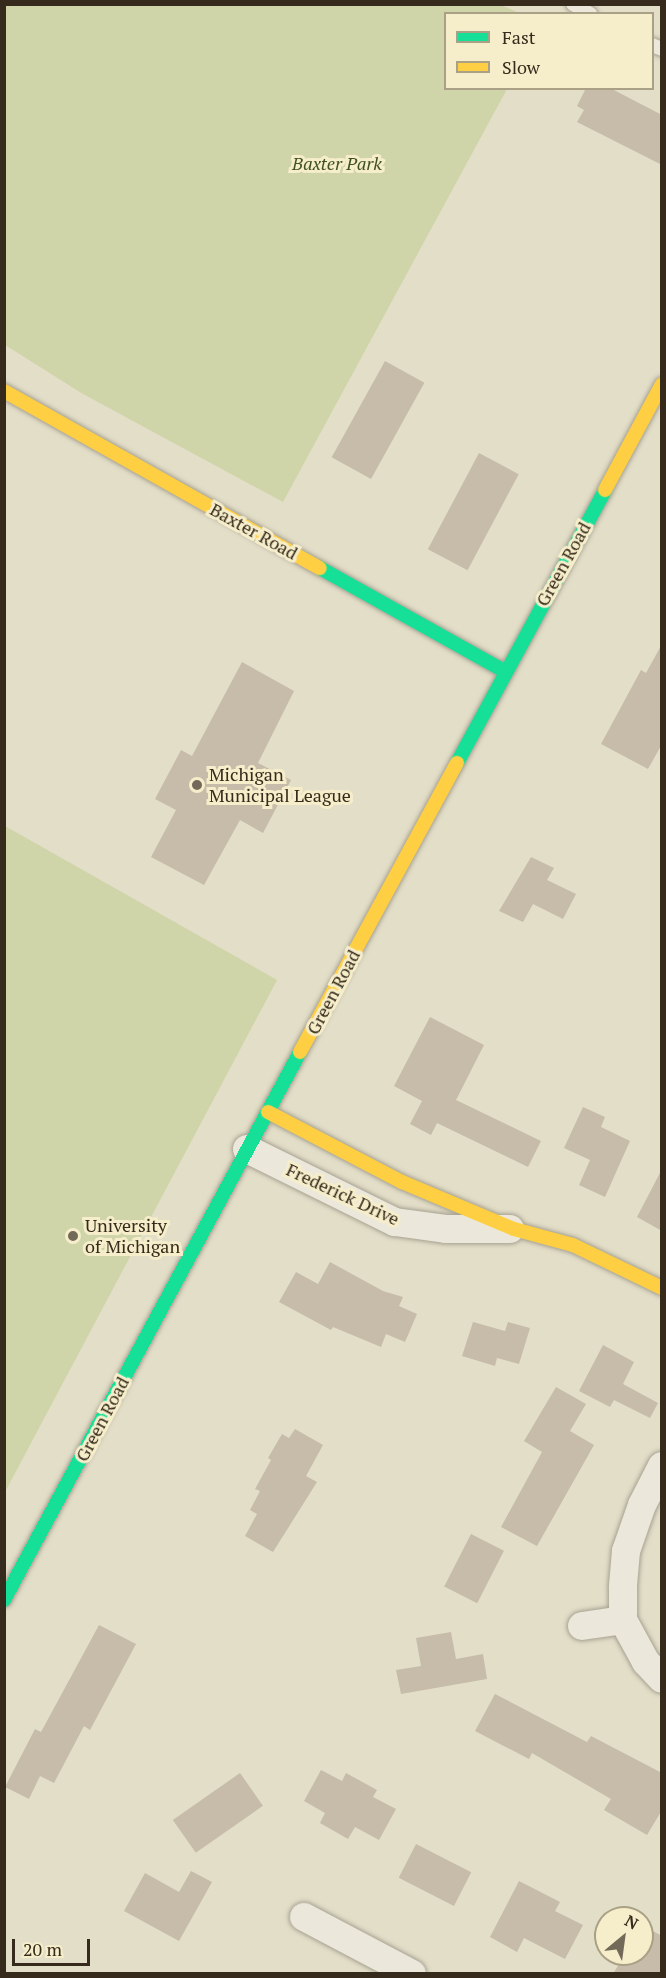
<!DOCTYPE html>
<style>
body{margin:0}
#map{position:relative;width:666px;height:1978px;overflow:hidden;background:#e3dec8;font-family:"PT Serif",serif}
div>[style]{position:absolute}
.green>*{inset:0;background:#cfd4a9}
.building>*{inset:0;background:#c6bca9;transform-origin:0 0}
.roads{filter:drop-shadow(0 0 2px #a7a292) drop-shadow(0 0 2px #a7a292)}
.lane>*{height:14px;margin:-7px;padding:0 7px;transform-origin:7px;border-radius:7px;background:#ebe7da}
.street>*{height:28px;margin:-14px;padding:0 14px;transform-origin:14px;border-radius:14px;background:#ebe7da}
.fast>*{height:14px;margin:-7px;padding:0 7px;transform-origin:7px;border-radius:7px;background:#16e098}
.slow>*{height:14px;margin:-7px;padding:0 7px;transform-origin:7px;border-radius:7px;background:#ffcf43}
.dots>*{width:16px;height:16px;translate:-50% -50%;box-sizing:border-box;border:3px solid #f6eecb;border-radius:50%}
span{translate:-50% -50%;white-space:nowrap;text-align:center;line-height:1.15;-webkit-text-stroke:6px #f6eecb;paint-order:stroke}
.park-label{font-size:18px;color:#405220;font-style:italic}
.street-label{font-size:18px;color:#352a1b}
.poi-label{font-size:18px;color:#352a1b}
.left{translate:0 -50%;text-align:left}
.frame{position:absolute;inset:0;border:6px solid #352a1b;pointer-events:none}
.legend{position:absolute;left:444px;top:12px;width:210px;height:78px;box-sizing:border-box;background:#f6eecb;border:2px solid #a9a085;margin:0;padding:8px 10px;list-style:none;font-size:18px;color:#352a1b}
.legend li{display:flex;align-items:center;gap:12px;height:30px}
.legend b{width:30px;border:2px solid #a9a085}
.north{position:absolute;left:594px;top:1906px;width:60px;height:60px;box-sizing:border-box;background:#f6eecb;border:2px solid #a9a085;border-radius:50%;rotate:29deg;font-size:16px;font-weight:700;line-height:24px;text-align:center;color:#352a1b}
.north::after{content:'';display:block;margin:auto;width:21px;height:27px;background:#726958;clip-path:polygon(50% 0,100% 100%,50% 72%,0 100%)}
.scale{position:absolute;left:12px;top:1939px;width:78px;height:27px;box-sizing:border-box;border:3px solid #352a1b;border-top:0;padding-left:8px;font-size:18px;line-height:21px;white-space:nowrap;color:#352a1b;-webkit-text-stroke:4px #f6eecb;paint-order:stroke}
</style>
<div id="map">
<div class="green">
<div style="clip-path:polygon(501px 5px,519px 13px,446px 14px,446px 88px,507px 89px,283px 502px,83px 394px,5px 345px,5px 5px)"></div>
<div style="clip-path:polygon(5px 826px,277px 980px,5px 1492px)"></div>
</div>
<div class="building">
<div style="clip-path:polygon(586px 88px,610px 88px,662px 115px,662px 165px,577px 122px,584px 110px,577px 106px)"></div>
<div style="left:385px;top:361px;width:45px;height:110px;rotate:29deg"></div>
<div style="left:479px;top:453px;width:45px;height:109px;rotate:28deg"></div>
<div style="clip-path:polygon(662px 644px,662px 744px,648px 769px,601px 744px,641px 670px,646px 673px)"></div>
<div style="clip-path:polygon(242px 662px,294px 691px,258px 763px,291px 780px,263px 833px,240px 820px,204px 885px,151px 857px,176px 810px,155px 799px,181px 750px,192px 756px)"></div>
<div style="clip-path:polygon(531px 857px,554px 868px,547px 880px,576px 894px,563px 919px,533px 904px,523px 922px,499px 911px)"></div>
<div style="clip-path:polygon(430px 1017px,484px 1045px,456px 1100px,541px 1141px,528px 1167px,437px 1123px,431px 1135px,410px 1124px,422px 1101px,394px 1086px)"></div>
<div style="clip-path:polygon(583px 1107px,605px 1117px,601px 1127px,630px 1141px,605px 1197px,579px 1185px,590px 1160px,564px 1148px)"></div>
<div style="clip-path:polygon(662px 1169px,662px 1231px,637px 1217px)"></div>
<div style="clip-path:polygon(330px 1262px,383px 1291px,403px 1297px,399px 1306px,417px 1314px,405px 1342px,386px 1334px,381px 1347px,333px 1327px,331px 1330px,279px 1302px,296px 1272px,318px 1284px)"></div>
<div style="clip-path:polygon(473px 1322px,505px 1331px,508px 1322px,530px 1328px,519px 1364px,497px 1358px,495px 1366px,462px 1356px)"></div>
<div style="clip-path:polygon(603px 1345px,634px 1362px,623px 1384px,658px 1403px,650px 1418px,614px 1400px,610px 1407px,579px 1391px)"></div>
<div style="clip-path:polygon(556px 1387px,586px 1404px,570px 1431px,594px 1445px,537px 1546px,501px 1527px,542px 1452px,524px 1441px)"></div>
<div style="clip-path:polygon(295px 1429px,323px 1445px,306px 1476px,317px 1482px,273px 1552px,245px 1536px,257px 1514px,250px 1510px,260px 1491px,255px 1489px,271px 1460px,268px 1458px,282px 1434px,289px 1438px)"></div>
<div style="left:471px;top:1534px;width:37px;height:59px;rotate:27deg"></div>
<div style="clip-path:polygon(99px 1625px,136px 1644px,90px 1730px,84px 1726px,54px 1783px,40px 1776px,29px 1799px,5px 1787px,35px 1729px,41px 1732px)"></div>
<div style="clip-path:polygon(451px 1632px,456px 1659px,483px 1654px,487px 1679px,401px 1694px,396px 1670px,421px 1666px,416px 1638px)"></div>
<div style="clip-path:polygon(495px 1694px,587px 1742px,591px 1736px,662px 1773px,662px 1810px,647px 1835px,604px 1810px,611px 1799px,532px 1753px,529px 1759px,475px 1731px)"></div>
<div style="clip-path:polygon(321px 1770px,342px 1781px,346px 1773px,377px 1790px,373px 1797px,396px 1809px,379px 1840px,355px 1827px,348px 1839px,320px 1823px,325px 1813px,304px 1801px)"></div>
<div style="left:240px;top:1773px;width:40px;height:82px;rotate:55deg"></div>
<div style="left:416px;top:1844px;width:62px;height:38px;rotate:27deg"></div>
<div style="clip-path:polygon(191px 1871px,212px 1882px,179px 1941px,124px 1911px,145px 1873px,179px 1892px)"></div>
<div style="clip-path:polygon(519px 1881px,560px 1902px,555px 1911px,583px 1925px,565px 1959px,524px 1938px,517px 1952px,490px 1937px)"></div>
<div style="clip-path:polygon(642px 1925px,662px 1936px,662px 1974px,613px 1974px,625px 1954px,642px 1954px)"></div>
</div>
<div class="roads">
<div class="lane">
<div style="left:573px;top:4px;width:20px;rotate:30deg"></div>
<div style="left:652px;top:45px;width:11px;rotate:22deg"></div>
</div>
<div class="street">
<div style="left:247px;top:1149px;width:165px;rotate:26.3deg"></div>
<div style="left:395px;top:1222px;width:51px;rotate:7.8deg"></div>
<div style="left:446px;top:1229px;width:64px"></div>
<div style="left:662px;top:1466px;width:44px;rotate:117.1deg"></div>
<div style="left:642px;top:1505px;width:49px;rotate:109.2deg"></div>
<div style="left:626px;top:1551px;width:36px;rotate:95deg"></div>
<div style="left:623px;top:1587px;width:33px;rotate:90deg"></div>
<div style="left:623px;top:1620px;width:48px;rotate:61.3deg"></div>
<div style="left:646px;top:1662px;width:23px;rotate:47deg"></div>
<div style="left:582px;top:1626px;width:41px;rotate:-8.3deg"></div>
<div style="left:304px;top:1917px;width:122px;rotate:27.8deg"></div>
</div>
<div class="fast">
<div style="left:320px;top:568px;width:211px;rotate:29.2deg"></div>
<div style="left:457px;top:763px;width:311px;rotate:-61.5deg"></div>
<div style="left:4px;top:1600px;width:623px;rotate:-61.62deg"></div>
</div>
<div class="slow">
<div style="left:4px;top:391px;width:362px;rotate:29.3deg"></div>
<div style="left:605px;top:490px;width:120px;rotate:-61.7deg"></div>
<div style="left:300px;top:1052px;width:329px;rotate:-61.5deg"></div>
<div style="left:268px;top:1112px;width:151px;rotate:27.6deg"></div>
<div style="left:402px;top:1182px;width:121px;rotate:22.8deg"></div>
<div style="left:514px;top:1229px;width:61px;rotate:15.2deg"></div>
<div style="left:573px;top:1245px;width:99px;rotate:25.8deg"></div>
</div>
</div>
<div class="dots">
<div style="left:197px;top:785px;background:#726958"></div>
<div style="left:73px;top:1236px;background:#726958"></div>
</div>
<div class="park-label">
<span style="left:337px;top:163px">Baxter Park</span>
</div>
<div class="street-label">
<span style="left:254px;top:531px;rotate:29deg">Baxter Road</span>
<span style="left:563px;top:564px;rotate:-61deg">Green Road</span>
<span style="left:333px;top:992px;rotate:-62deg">Green Road</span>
<span style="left:343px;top:1194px;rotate:25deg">Frederick Drive</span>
<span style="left:102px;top:1419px;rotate:-62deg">Green Road</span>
</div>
<div class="poi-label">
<span class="left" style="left:209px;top:785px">Michigan<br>Municipal League</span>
<span class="left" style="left:85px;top:1236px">University<br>of Michigan</span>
</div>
<div class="frame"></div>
<ul class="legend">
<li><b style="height:8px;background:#16e098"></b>Fast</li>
<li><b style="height:8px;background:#ffcf43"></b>Slow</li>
</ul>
<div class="north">N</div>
<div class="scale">20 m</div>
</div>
